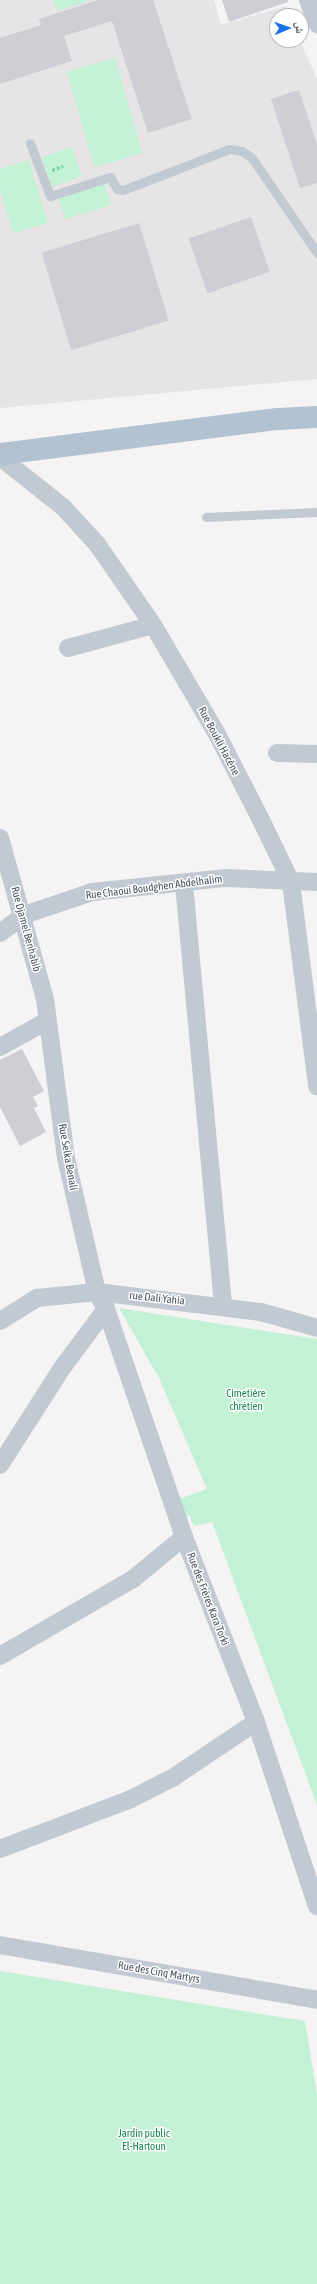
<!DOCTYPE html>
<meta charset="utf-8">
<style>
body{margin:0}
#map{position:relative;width:317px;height:2284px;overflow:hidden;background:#f5f3f3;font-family:"Asap Condensed","Noto Naskh Arabic",sans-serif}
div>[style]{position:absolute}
.education>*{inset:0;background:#e6e4e5}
.green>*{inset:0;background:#c3f1d5;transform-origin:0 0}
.building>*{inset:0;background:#cdcfd5;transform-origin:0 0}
.path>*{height:2.5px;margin-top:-1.25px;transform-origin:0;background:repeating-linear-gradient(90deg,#7ad0a6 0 3px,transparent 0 5px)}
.service>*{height:9px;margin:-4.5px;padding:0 4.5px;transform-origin:4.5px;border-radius:4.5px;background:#c1cad2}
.minor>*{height:18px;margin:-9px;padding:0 9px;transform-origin:9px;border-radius:9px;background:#c1cad2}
.primary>*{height:22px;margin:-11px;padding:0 11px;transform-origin:11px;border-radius:11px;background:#b3c2d1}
span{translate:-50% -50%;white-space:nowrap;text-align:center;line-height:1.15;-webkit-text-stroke:3px #fff;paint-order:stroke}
.street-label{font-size:11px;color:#4a5661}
.park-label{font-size:11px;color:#17864f}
.north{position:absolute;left:269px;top:8px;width:40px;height:40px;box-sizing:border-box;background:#fff;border:1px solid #b7bbc0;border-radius:50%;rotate:88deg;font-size:11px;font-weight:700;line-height:16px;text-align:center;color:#4a5661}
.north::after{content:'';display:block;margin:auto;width:14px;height:18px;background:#1a73e8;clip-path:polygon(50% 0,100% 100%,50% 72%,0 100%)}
</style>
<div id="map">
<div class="education">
<div style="clip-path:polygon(0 0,214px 0,221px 25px,286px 6px,290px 16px,277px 16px,277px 40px,300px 40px,317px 79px,317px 379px,0 408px)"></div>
</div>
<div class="green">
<div style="clip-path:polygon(53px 0,91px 0,57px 11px)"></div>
<div style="left:115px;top:58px;width:99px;height:50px;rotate:74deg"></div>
<div style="left:72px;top:147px;width:31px;height:32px;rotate:71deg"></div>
<div style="clip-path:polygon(29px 160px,48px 223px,13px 233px,0 189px,0 169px)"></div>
<div style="left:104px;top:182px;width:24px;height:48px;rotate:73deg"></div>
<div style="clip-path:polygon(119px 1308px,317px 1339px,317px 1805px,212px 1522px,194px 1526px,189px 1515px,182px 1518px,176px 1500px,207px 1489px,159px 1378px)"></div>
<div style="clip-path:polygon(0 1971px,305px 2021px,317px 2095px,317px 2284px,0 2284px)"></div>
</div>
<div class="building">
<div style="clip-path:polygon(98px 0,153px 0,192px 119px,148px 133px,112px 21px,64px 36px,72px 61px,0 84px,0 38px,41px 25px,39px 19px)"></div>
<div style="clip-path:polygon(222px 0,288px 0,288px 2px,229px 22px)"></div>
<div style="clip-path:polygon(299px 90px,317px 145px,317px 183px,300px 188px,271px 99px)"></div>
<div style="left:251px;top:217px;width:58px;height:66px;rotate:71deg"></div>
<div style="left:139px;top:223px;width:102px;height:102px;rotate:73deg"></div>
<div style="clip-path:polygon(22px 1049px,44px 1091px,33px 1097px,38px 1106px,34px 1108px,46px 1132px,20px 1146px,0 1107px,0 1060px)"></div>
</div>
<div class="path">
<div style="left:52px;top:170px;width:12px;rotate:-20deg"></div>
</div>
<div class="service">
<div style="left:30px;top:143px;width:57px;rotate:69.3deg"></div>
<div style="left:50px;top:196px;width:63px;rotate:-17.6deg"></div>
<div style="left:110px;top:177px;width:14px;rotate:60deg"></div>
<div style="left:117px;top:189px;width:6px;rotate:9deg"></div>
<div style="left:123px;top:190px;width:114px;rotate:-21.1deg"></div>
<div style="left:229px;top:149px;width:13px;rotate:9deg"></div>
<div style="left:242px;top:151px;width:12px;rotate:35deg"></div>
<div style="left:252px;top:158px;width:115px;rotate:55.6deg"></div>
<div style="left:206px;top:517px;width:111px;rotate:-2.6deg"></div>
</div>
<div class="minor">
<div style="left:308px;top:0;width:26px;rotate:69deg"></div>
<div style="left:0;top:457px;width:80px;rotate:38.4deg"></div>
<div style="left:63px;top:507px;width:50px;rotate:47.4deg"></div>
<div style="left:97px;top:544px;width:98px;rotate:55.3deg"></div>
<div style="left:153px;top:625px;width:126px;rotate:59.6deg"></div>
<div style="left:217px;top:734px;width:97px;rotate:62.9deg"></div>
<div style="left:261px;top:820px;width:69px;rotate:64.2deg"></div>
<div style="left:291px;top:882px;width:206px;rotate:82.7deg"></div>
<div style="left:68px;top:648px;width:88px;rotate:-15.1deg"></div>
<div style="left:277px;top:753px;width:40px;rotate:1.4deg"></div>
<div style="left:0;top:838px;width:167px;rotate:74.4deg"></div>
<div style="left:45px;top:999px;width:160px;rotate:82.5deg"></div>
<div style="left:66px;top:1158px;width:138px;rotate:77deg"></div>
<div style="left:97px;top:1292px;width:19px;rotate:62deg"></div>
<div style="left:106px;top:1309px;width:241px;rotate:71.1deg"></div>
<div style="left:184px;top:1537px;width:199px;rotate:68.7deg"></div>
<div style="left:256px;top:1722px;width:194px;rotate:71.7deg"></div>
<div style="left:184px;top:884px;width:424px;rotate:84.7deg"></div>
<div style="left:0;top:933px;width:30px;rotate:-37deg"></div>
<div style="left:24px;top:915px;width:72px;rotate:-18.7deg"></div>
<div style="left:92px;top:892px;width:135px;rotate:-6deg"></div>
<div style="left:226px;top:878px;width:91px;rotate:2.5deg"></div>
<div style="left:0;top:1047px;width:54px;rotate:-29deg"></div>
<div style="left:0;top:1321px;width:44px;rotate:-31.9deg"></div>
<div style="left:37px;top:1298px;width:60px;rotate:-5.7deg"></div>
<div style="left:97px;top:1292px;width:165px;rotate:7deg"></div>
<div style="left:261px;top:1312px;width:58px;rotate:15.9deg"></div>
<div style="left:0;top:1465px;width:115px;rotate:-57.4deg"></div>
<div style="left:62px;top:1368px;width:74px;rotate:-53.3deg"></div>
<div style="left:0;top:1656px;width:154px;rotate:-30.1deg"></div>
<div style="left:133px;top:1579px;width:66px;rotate:-39.5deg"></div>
<div style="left:0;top:1849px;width:140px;rotate:-20.9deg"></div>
<div style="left:131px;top:1799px;width:48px;rotate:-27.1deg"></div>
<div style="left:174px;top:1777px;width:99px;rotate:-33.9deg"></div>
<div style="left:0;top:1945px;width:322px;rotate:9.8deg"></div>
</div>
<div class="primary">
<div style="left:0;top:454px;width:280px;rotate:-7.2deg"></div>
<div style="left:278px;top:419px;width:39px;rotate:-3deg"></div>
</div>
<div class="street-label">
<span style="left:219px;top:741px;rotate:62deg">Rue Boukli Hacène</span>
<span style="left:154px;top:887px;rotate:-7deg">Rue Chaoui Boudghen Abdelhalim</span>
<span style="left:26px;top:929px;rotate:75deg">Rue Djamel Benhabib</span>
<span style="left:68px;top:1157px;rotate:80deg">Rue Selka Benali</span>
<span style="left:157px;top:1298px;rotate:6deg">rue Dali Yahia</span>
<span style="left:208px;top:1599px;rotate:69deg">Rue des Fréres Kara Torki</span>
<span style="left:159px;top:1972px;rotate:10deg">Rue des Cinq Martyrs</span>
</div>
<div class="park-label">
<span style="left:246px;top:1400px">Cimetière<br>chrétien</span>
<span style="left:144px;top:2140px">Jardin public<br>El-Hartoun</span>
</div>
<div class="north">ش</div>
</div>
